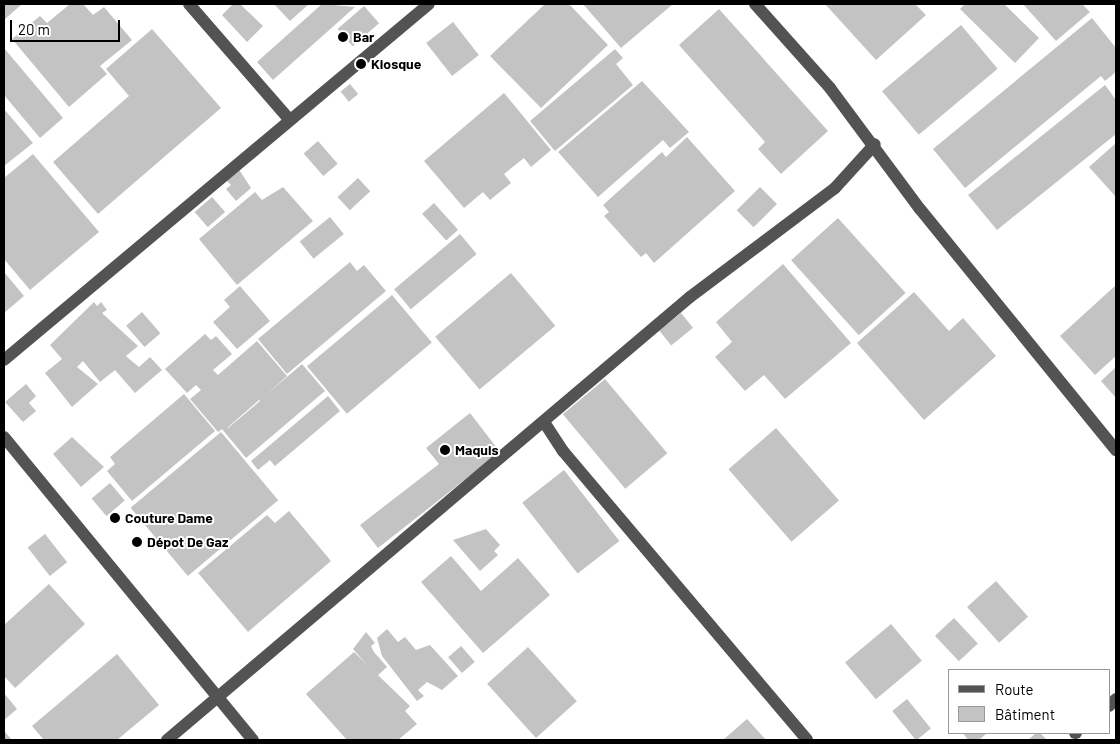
<!DOCTYPE html>
<meta charset="utf-8">
<style>
body{margin:0}
#map{position:relative;width:1120px;height:744px;overflow:hidden;background:#fff;font-family:Barlow,sans-serif}
div>[style]{position:absolute}
.building>*{inset:0;background:#c3c3c3;transform-origin:0 0}
.minor>*{height:12px;margin:-6px;padding:0 6px;transform-origin:6px;border-radius:6px;background:#535353}
.dots>*{width:14px;height:14px;translate:-50% -50%;box-sizing:border-box;border:2px solid #fff;border-radius:50%}
span{translate:-50% -50%;white-space:nowrap;text-align:center;line-height:1.15;-webkit-text-stroke:4px #fff;paint-order:stroke}
.poi-label{font-size:14px;color:#000;font-weight:700}
.left{translate:0 -50%;text-align:left}
.frame{position:absolute;inset:0;border:5px solid #000;pointer-events:none}
.legend{position:absolute;left:948px;top:669px;width:162px;height:65px;box-sizing:border-box;background:#fff;border:1px solid #999;margin:0;padding:6px 9px;list-style:none;font-size:15px;color:#000}
.legend li{display:flex;align-items:center;gap:10px;height:25px}
.legend b{width:25px;border:1px solid #999}
.scale{position:absolute;left:10px;top:20px;width:110px;height:22px;box-sizing:border-box;border:2px solid #000;border-top:0;padding-left:6px;font-size:15px;line-height:18px;white-space:nowrap;color:#000;-webkit-text-stroke:4px #fff;paint-order:stroke}
</style>
<div id="map">
<div class="building">
<div style="clip-path:polygon(4px 4px,22px 4px,4px 20px)"></div>
<div style="clip-path:polygon(70px 4px,83px 4px,93px 15px,104px 7px,132px 40px,100px 66px,107px 74px,69px 107px,12px 39px,40px 16px,47px 23px)"></div>
<div style="clip-path:polygon(233px 4px,240px 4px,263px 26px,247px 42px,222px 15px)"></div>
<div style="clip-path:polygon(274px 4px,309px 4px,290px 21px)"></div>
<div style="clip-path:polygon(322px 4px,355px 7px,273px 80px,257px 62px)"></div>
<div style="clip-path:polygon(545px 4px,569px 4px,608px 45px,541px 108px,490px 56px)"></div>
<div style="clip-path:polygon(583px 4px,673px 4px,621px 48px)"></div>
<div style="clip-path:polygon(825px 4px,915px 4px,926px 15px,876px 60px)"></div>
<div style="clip-path:polygon(965px 4px,1004px 4px,1039px 38px,1015px 63px,960px 9px)"></div>
<div style="clip-path:polygon(1023px 4px,1082px 4px,1090px 12px,1056px 41px)"></div>
<div style="left:364px;top:6px;width:23px;height:35px;rotate:49deg"></div>
<div style="clip-path:polygon(719px 9px,828px 131px,781px 174px,758px 149px,765px 142px,679px 45px)"></div>
<div style="clip-path:polygon(1092px 18px,1116px 48px,1116px 72px,1105px 81px,1101px 76px,965px 188px,933px 149px)"></div>
<div style="left:453px;top:22px;width:42px;height:34px;rotate:52deg"></div>
<div style="left:961px;top:25px;width:57px;height:103px;rotate:50deg"></div>
<div style="clip-path:polygon(152px 29px,221px 108px,98px 214px,53px 162px,129px 96px,106px 69px)"></div>
<div style="clip-path:polygon(4px 48px,63px 118px,40px 138px,4px 95px)"></div>
<div style="clip-path:polygon(615px 49px,623px 58px,616px 64px,633px 85px,555px 151px,530px 121px)"></div>
<div style="clip-path:polygon(642px 81px,689px 132px,670px 148px,663px 140px,598px 197px,558px 152px)"></div>
<div style="left:350px;top:84px;width:13px;height:12px;rotate:51deg"></div>
<div style="clip-path:polygon(1105px 85px,1116px 100px,1116px 134px,997px 230px,968px 195px)"></div>
<div style="clip-path:polygon(504px 93px,551px 150px,531px 167px,524px 158px,504px 174px,511px 183px,490px 200px,483px 192px,464px 208px,424px 161px)"></div>
<div style="clip-path:polygon(4px 109px,33px 143px,4px 166px)"></div>
<div style="clip-path:polygon(687px 137px,735px 191px,654px 263px,646px 253px,641px 257px,604px 216px,609px 212px,603px 205px,662px 152px,666px 157px)"></div>
<div style="left:318px;top:141px;width:30px;height:19px;rotate:49deg"></div>
<div style="clip-path:polygon(1116px 143px,1116px 197px,1089px 167px)"></div>
<div style="clip-path:polygon(33px 154px,99px 232px,30px 290px,4px 259px,4px 178px)"></div>
<div style="clip-path:polygon(238px 168px,251px 188px,236px 201px,226px 189px,231px 185px,225px 179px)"></div>
<div style="left:358px;top:178px;width:18px;height:28px;rotate:47deg"></div>
<div style="clip-path:polygon(283px 187px,313px 221px,237px 285px,199px 239px,255px 192px,262px 200px)"></div>
<div style="left:760px;top:187px;width:24px;height:33px;rotate:45deg"></div>
<div style="left:212px;top:197px;width:20px;height:23px;rotate:49deg"></div>
<div style="left:434px;top:203px;width:36px;height:16px;rotate:48deg"></div>
<div style="left:330px;top:217px;width:22px;height:39px;rotate:51deg"></div>
<div style="left:838px;top:218px;width:101px;height:63px;rotate:48deg"></div>
<div style="left:460px;top:234px;width:26px;height:86px;rotate:50deg"></div>
<div style="clip-path:polygon(350px 262px,357px 271px,364px 265px,386px 291px,287px 374px,258px 339px)"></div>
<div style="clip-path:polygon(783px 264px,851px 343px,785px 399px,764px 375px,745px 391px,715px 357px,732px 342px,716px 322px)"></div>
<div style="clip-path:polygon(4px 272px,24px 296px,4px 313px)"></div>
<div style="left:511px;top:273px;width:69px;height:99px;rotate:50deg"></div>
<div style="clip-path:polygon(1116px 285px,1116px 356px,1095px 375px,1060px 336px)"></div>
<div style="clip-path:polygon(240px 286px,270px 321px,237px 349px,213px 322px,230px 307px,224px 300px)"></div>
<div style="clip-path:polygon(914px 292px,949px 331px,963px 318px,996px 356px,924px 420px,857px 343px)"></div>
<div style="left:392px;top:295px;width:62px;height:111px;rotate:50deg"></div>
<div style="clip-path:polygon(94px 302px,97px 306px,101px 302px,107px 310px,102px 313px,138px 346px,126px 356px,128px 358px,139px 367px,150px 357px,162px 370px,135px 393px,115px 370px,100px 382px,83px 361px,77px 367px,98px 384px,72px 407px,45px 373px,62px 359px,50px 345px)"></div>
<div style="left:142px;top:312px;width:28px;height:21px;rotate:49deg"></div>
<div style="left:681px;top:313px;width:19px;height:28px;rotate:51deg"></div>
<div style="clip-path:polygon(evenodd,205px 334px,211px 340px,216px 336px,232px 354px,213px 370px,218px 375px,257px 341px,287px 376px,266px 395px,302px 364px,325px 391px,246px 458px,222px 429px,218px 432px,190px 399px,201px 390px,196px 385px,187px 393px,165px 369px,205px 334px,259px 400px,260px 401px,228px 428px,227px 428px,259px 400px)"></div>
<div style="clip-path:polygon(1116px 367px,1116px 398px,1101px 381px)"></div>
<div style="left:605px;top:379px;width:97px;height:55px;rotate:50deg"></div>
<div style="clip-path:polygon(26px 384px,36px 396px,29px 403px,36px 411px,23px 422px,5px 402px)"></div>
<div style="clip-path:polygon(184px 394px,215px 431px,132px 501px,107px 471px,115px 464px,110px 457px)"></div>
<div style="clip-path:polygon(328px 396px,340px 411px,275px 466px,270px 460px,258px 470px,251px 461px)"></div>
<div style="clip-path:polygon(470px 413px,500px 452px,378px 548px,360px 525px,439px 464px,426px 448px)"></div>
<div style="left:776px;top:428px;width:96px;height:63px;rotate:49deg"></div>
<div style="left:221px;top:432px;width:89px;height:118px;rotate:50deg"></div>
<div style="clip-path:polygon(72px 437px,104px 467px,81px 487px,53px 454px)"></div>
<div style="left:564px;top:470px;width:90px;height:53px;rotate:52deg"></div>
<div style="left:110px;top:483px;width:23px;height:24px;rotate:50deg"></div>
<div style="clip-path:polygon(289px 511px,331px 561px,248px 632px,198px 573px,267px 515px,275px 523px)"></div>
<div style="clip-path:polygon(486px 529px,500px 545px,494px 551px,498px 555px,480px 571px,453px 540px)"></div>
<div style="left:45px;top:534px;width:36px;height:22px;rotate:52deg"></div>
<div style="clip-path:polygon(451px 556px,481px 591px,518px 558px,550px 595px,483px 653px,421px 582px)"></div>
<div style="left:996px;top:581px;width:48px;height:39px;rotate:48deg"></div>
<div style="clip-path:polygon(49px 584px,85px 624px,15px 688px,4px 676px,4px 625px)"></div>
<div style="left:954px;top:618px;width:35px;height:26px;rotate:47deg"></div>
<div style="left:891px;top:624px;width:48px;height:60px;rotate:50deg"></div>
<div style="clip-path:polygon(387px 629px,398px 642px,405px 637px,416px 650px,430px 645px,458px 676px,442px 690px,427px 682px,418px 690px,424px 696px,417px 701px,382px 656px,377px 638px)"></div>
<div style="clip-path:polygon(366px 632px,375px 643px,371px 646px,374px 652px,387px 667px,377px 676px,353px 649px)"></div>
<div style="left:461px;top:646px;width:21px;height:17px;rotate:49deg"></div>
<div style="left:528px;top:647px;width:73px;height:55px;rotate:48deg"></div>
<div style="clip-path:polygon(354px 652px,410px 706px,405px 711px,417px 724px,398px 740px,347px 740px,306px 694px)"></div>
<div style="clip-path:polygon(117px 654px,159px 705px,117px 740px,44px 740px,32px 726px)"></div>
<div style="clip-path:polygon(4px 693px,17px 709px,4px 720px)"></div>
<div style="left:907px;top:699px;width:38px;height:19px;rotate:51deg"></div>
<div style="clip-path:polygon(747px 719px,766px 740px,723px 740px)"></div>
<div style="clip-path:polygon(4px 731px,12px 740px,4px 740px)"></div>
<div style="clip-path:polygon(963px 733px,987px 733px,979px 740px,968px 740px)"></div>
<div style="clip-path:polygon(1036px 733px,1040px 733px,1047px 740px,1028px 740px)"></div>
</div>
<div class="minor">
<div style="left:189px;top:4px;width:151px;rotate:49deg"></div>
<div style="left:755px;top:4px;width:113px;rotate:48.2deg"></div>
<div style="left:830px;top:88px;width:151px;rotate:53.4deg"></div>
<div style="left:920px;top:209px;width:311px;rotate:50.9deg"></div>
<div style="left:4px;top:360px;width:554px;rotate:-39.95deg"></div>
<div style="left:544px;top:422px;width:35px;rotate:57deg"></div>
<div style="left:563px;top:451px;width:378px;rotate:49.8deg"></div>
<div style="left:4px;top:437px;width:392px;rotate:50.6deg"></div>
<div style="left:1109px;top:706px;width:10px;rotate:-45deg"></div>
<div style="left:1075px;top:733px;width:1px"></div>
<div style="left:167px;top:740px;width:685px;rotate:-40.27deg"></div>
<div style="left:690px;top:297px;width:181px;rotate:-36.9deg"></div>
<div style="left:835px;top:188px;width:59px;rotate:-47.7deg"></div>
</div>
<div class="dots">
<div style="left:343px;top:37px;background:#000"></div>
<div style="left:361px;top:64px;background:#000"></div>
<div style="left:445px;top:450px;background:#000"></div>
<div style="left:115px;top:518px;background:#000"></div>
<div style="left:137px;top:542px;background:#000"></div>
</div>
<div class="poi-label">
<span class="left" style="left:353px;top:37px">Bar</span>
<span class="left" style="left:371px;top:64px">Kiosque</span>
<span class="left" style="left:455px;top:450px">Maquis</span>
<span class="left" style="left:125px;top:518px">Couture Dame</span>
<span class="left" style="left:147px;top:542px">Dépot De Gaz</span>
</div>
<div class="frame"></div>
<ul class="legend">
<li><b style="height:6px;background:#535353"></b>Route</li>
<li><b style="height:14px;background:#c3c3c3"></b>Bâtiment</li>
</ul>
<div class="scale">20 m</div>
</div>
